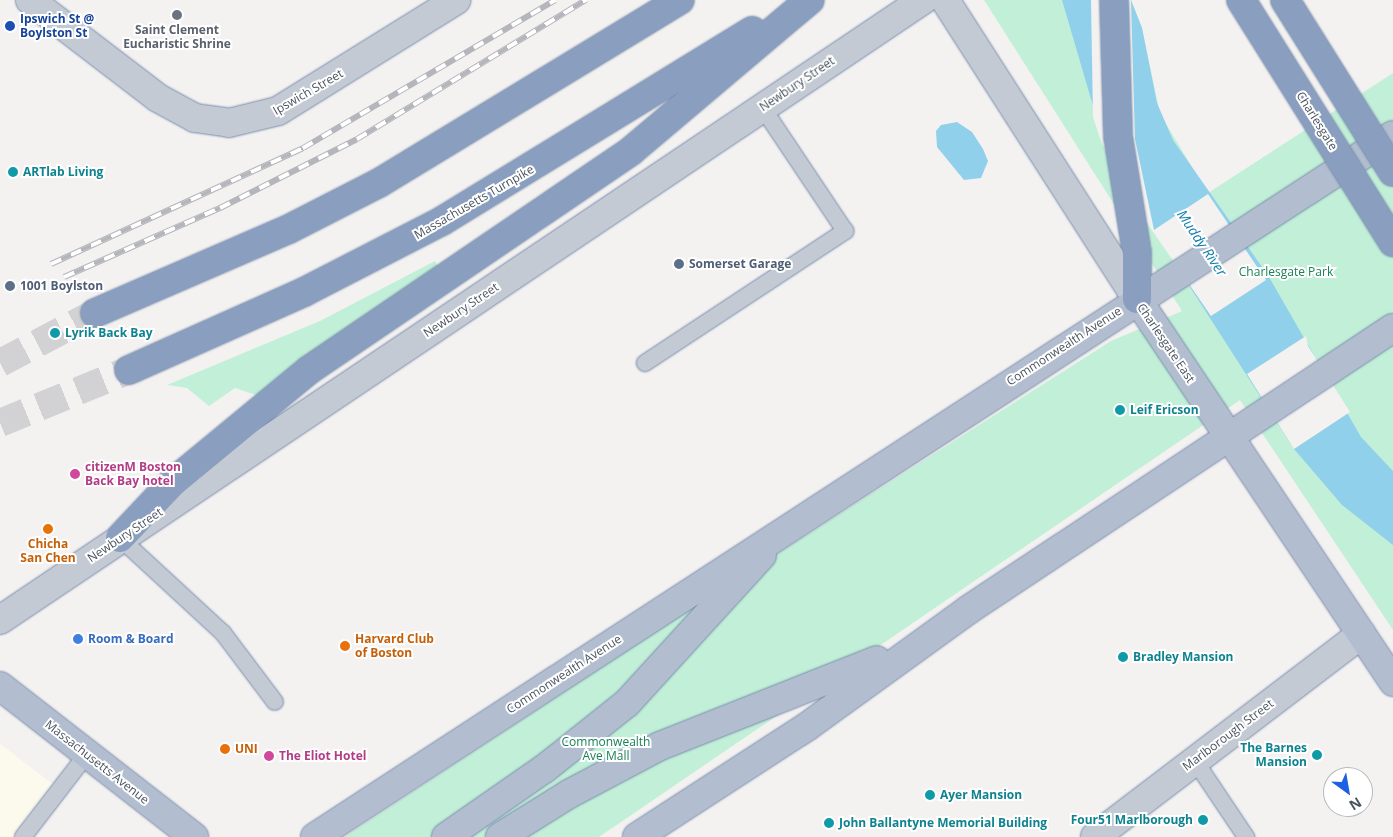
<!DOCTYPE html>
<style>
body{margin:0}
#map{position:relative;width:1393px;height:837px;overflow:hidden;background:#f4f2f1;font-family:"Open Sans",sans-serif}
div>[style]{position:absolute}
.commercial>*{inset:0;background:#fcf9ed}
.green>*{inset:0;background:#c2efd8}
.water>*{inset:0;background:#90d0eb}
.pier>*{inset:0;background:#f4f2f1}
.highway-tunnel>*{height:28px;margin-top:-14px;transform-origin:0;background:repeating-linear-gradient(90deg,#d2d2d4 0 28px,transparent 0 42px)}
.roads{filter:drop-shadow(0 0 1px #768aab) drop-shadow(0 0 1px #768aab)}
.lane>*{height:16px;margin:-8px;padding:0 8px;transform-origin:8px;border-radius:8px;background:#c3cad3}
.street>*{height:28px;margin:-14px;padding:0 14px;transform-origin:14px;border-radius:14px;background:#c3cad3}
.primary>*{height:28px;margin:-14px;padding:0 14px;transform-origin:14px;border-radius:14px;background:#b2becf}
.highway>*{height:28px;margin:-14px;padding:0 14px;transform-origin:14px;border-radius:14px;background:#8a9fbf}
.rail>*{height:5.5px;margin-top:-2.75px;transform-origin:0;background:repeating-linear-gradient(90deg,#fff 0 11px,#b4b6bb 0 22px);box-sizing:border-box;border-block:1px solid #b4b6bb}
.bridges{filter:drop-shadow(0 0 1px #768aab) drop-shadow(0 0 1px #768aab)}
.highway-bridge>*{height:28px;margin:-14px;padding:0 14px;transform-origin:14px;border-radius:14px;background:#8a9fbf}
.dots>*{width:14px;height:14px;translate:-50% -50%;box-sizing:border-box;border:2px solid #fff;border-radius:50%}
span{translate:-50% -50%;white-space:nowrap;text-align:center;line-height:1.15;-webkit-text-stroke:4px #fff;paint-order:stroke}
.transit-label{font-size:12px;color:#164399;font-weight:700}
.left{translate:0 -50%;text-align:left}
.worship-label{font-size:12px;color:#5b616d;font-weight:700}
.street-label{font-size:12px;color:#49535f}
.culture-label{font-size:12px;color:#0d838f;font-weight:700}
.right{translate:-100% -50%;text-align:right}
.service-label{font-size:12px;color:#4e5e75;font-weight:700}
.park-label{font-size:12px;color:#198157}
.hotel-label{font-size:12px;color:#b23c85;font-weight:700}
.food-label{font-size:12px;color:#c56008;font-weight:700}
.shop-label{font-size:12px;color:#366cbe;font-weight:700}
.water-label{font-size:14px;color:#0f7dac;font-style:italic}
.north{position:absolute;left:1323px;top:767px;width:50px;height:50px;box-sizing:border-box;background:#fff;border:1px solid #b6babf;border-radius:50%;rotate:148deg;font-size:14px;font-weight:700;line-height:20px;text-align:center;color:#49535f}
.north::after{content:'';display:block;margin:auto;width:18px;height:22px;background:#1c61e3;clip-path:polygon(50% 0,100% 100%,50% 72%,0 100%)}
</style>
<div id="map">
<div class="commercial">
<div style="clip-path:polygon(0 744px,54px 785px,14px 837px,0 837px)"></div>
</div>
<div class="green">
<div style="clip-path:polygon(984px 0,1131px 0,1142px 28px,1160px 114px,1208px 193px,1393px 73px,1393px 630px,1240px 400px,599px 837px,344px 837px,681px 615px,1111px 341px,1182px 311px)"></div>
<div style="clip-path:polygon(435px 261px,439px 269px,259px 396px,235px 388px,209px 406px,187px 388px,167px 385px,320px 321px)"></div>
</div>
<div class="water">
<div style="clip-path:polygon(1062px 0,1131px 0,1142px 28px,1157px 103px,1173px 140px,1269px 277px,1361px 437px,1393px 471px,1393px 545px,1342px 505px,1294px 449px,1129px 192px,1103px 140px)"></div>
<div style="clip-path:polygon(957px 122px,972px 132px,983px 149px,988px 161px,981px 178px,964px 180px,937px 147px,936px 131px,941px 125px)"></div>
</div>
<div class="pier">
<div style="clip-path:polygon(1091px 0,1131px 0,1135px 139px,1154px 230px,1208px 194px,1266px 280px,1211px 316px,1127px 194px,1101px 141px,1093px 117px)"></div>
<div style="clip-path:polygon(1306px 336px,1308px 346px,1350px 412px,1294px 449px,1247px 374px)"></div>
</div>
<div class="highway-tunnel">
<div style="left:0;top:363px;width:107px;rotate:-27.8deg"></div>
<div style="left:0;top:423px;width:139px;rotate:-22.3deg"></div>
</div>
<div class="roads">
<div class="lane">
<div style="left:645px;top:363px;width:240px;rotate:-33.4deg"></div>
<div style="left:845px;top:231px;width:149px;rotate:-123.8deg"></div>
<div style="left:120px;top:538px;width:140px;rotate:42.7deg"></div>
<div style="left:223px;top:633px;width:86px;rotate:53deg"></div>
<div style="left:1195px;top:761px;width:92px;rotate:56.1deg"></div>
<div style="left:23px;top:837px;width:105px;rotate:-52.4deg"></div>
</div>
<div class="street">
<div style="left:30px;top:0;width:161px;rotate:37.4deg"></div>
<div style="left:158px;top:98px;width:42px;rotate:28.4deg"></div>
<div style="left:195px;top:118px;width:34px;rotate:8deg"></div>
<div style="left:229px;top:123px;width:50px;rotate:-13.8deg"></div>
<div style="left:278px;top:111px;width:210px;rotate:-31.9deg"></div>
<div style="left:945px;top:0;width:355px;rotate:57.3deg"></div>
<div style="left:0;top:620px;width:1112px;rotate:-33.89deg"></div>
<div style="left:1095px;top:837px;width:335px;rotate:-37.3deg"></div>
</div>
<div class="primary">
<div style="left:1137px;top:299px;width:461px;rotate:56.2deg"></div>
<div style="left:0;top:686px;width:246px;rotate:37.9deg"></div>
<div style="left:315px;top:837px;width:1286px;rotate:-33.07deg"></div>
<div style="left:446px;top:837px;width:119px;rotate:-34.8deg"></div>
<div style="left:544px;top:769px;width:106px;rotate:-38.5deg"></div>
<div style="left:627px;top:703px;width:200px;rotate:-47.6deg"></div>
<div style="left:500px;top:837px;width:81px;rotate:-31.9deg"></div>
<div style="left:569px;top:794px;width:103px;rotate:-27.8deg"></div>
<div style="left:660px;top:746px;width:233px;rotate:-21.6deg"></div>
<div style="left:637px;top:837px;width:204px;rotate:-33deg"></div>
<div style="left:808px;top:726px;width:198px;rotate:-35.9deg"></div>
<div style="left:968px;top:610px;width:510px;rotate:-33.57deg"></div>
</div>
<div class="highway">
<div style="left:1114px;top:0;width:136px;rotate:88.3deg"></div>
<div style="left:1118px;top:136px;width:119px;rotate:80.8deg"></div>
<div style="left:1137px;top:253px;width:46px;rotate:90deg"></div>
<div style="left:95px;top:313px;width:211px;rotate:-23.4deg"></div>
<div style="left:289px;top:229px;width:101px;rotate:-27.1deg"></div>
<div style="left:379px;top:183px;width:352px;rotate:-31.3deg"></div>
<div style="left:129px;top:370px;width:192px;rotate:-24deg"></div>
<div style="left:304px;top:292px;width:155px;rotate:-27.2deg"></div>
<div style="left:442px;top:221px;width:364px;rotate:-31.5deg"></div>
<div style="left:120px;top:538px;width:76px;rotate:-46.6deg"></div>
<div style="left:172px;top:483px;width:178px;rotate:-39.5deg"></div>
<div style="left:309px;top:370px;width:389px;rotate:-34.2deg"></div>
<div style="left:631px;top:151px;width:234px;rotate:-40.2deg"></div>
</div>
</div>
<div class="rail">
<div style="left:51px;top:264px;width:277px;rotate:-24.7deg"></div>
<div style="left:303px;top:148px;width:292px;rotate:-30.4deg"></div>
<div style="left:64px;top:277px;width:171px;rotate:-23.9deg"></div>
<div style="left:220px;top:208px;width:153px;rotate:-26.7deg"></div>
<div style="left:357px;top:139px;width:268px;rotate:-31.3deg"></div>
</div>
<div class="bridges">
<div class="highway-bridge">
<div style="left:1241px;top:0;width:286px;rotate:57.9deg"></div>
<div style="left:1285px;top:0;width:203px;rotate:57.9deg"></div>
</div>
</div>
<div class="dots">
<div style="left:177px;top:15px;background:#6b7280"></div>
<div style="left:10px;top:26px;background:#1a4fb4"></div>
<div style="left:13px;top:172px;background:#0f9aa8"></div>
<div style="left:679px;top:264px;background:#5c6f8a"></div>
<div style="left:10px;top:286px;background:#5c6f8a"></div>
<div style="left:55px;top:333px;background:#0f9aa8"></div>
<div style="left:1120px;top:410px;background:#0f9aa8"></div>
<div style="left:75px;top:474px;background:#d1479c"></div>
<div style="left:48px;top:529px;background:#e8710a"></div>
<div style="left:78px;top:639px;background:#3f7fe0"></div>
<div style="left:345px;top:646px;background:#e8710a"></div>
<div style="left:1123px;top:657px;background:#0f9aa8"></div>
<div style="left:225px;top:749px;background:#e8710a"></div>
<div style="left:1317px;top:755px;background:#0f9aa8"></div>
<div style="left:269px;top:756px;background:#d1479c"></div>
<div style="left:930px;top:795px;background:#0f9aa8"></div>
<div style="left:1203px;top:820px;background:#0f9aa8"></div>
<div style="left:829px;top:823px;background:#0f9aa8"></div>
</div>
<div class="transit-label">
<span class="left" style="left:20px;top:26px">Ipswich St @<br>Boylston St</span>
</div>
<div class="worship-label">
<span style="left:177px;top:37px">Saint Clement<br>Eucharistic Shrine</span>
</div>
<div class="street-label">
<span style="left:797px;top:84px;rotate:-34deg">Newbury Street</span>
<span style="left:308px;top:92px;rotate:-30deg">Ipswich Street</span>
<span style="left:1317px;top:121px;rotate:58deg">Charlesgate</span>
<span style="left:474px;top:202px;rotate:-30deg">Massachusetts Turnpike</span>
<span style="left:461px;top:310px;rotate:-34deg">Newbury Street</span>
<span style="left:1166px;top:343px;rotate:56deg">Charlesgate East</span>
<span style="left:1064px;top:346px;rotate:-33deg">Commonwealth Avenue</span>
<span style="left:125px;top:535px;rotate:-34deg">Newbury Street</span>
<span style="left:564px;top:674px;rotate:-33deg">Commonwealth Avenue</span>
<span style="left:1228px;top:735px;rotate:-37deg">Marlborough Street</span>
<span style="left:97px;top:762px;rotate:38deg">Massachusetts Avenue</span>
</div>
<div class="culture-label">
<span class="left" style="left:23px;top:172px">ARTlab Living</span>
<span class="left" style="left:65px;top:333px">Lyrik Back Bay</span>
<span class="left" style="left:1130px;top:410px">Leif Ericson</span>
<span class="left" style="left:1133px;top:657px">Bradley Mansion</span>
<span class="right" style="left:1307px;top:755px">The Barnes<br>Mansion</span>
<span class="left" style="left:940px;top:795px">Ayer Mansion</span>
<span class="right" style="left:1193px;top:820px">Four51 Marlborough</span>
<span class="left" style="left:839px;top:823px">John Ballantyne Memorial Building</span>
</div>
<div class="service-label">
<span class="left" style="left:689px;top:264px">Somerset Garage</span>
<span class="left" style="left:20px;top:286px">1001 Boylston</span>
</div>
<div class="park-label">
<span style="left:1286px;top:272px">Charlesgate Park</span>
<span style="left:606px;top:749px">Commonwealth<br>Ave Mall</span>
</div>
<div class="hotel-label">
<span class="left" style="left:85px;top:474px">citizenM Boston<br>Back Bay hotel</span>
<span class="left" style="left:279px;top:756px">The Eliot Hotel</span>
</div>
<div class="food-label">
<span style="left:48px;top:551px">Chicha<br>San Chen</span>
<span class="left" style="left:355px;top:646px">Harvard Club<br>of Boston</span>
<span class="left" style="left:235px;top:749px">UNI</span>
</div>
<div class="shop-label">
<span class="left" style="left:88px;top:639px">Room &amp; Board</span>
</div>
<div class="water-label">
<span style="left:1202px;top:243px;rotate:56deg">Muddy River</span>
</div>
<div class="north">N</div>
</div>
